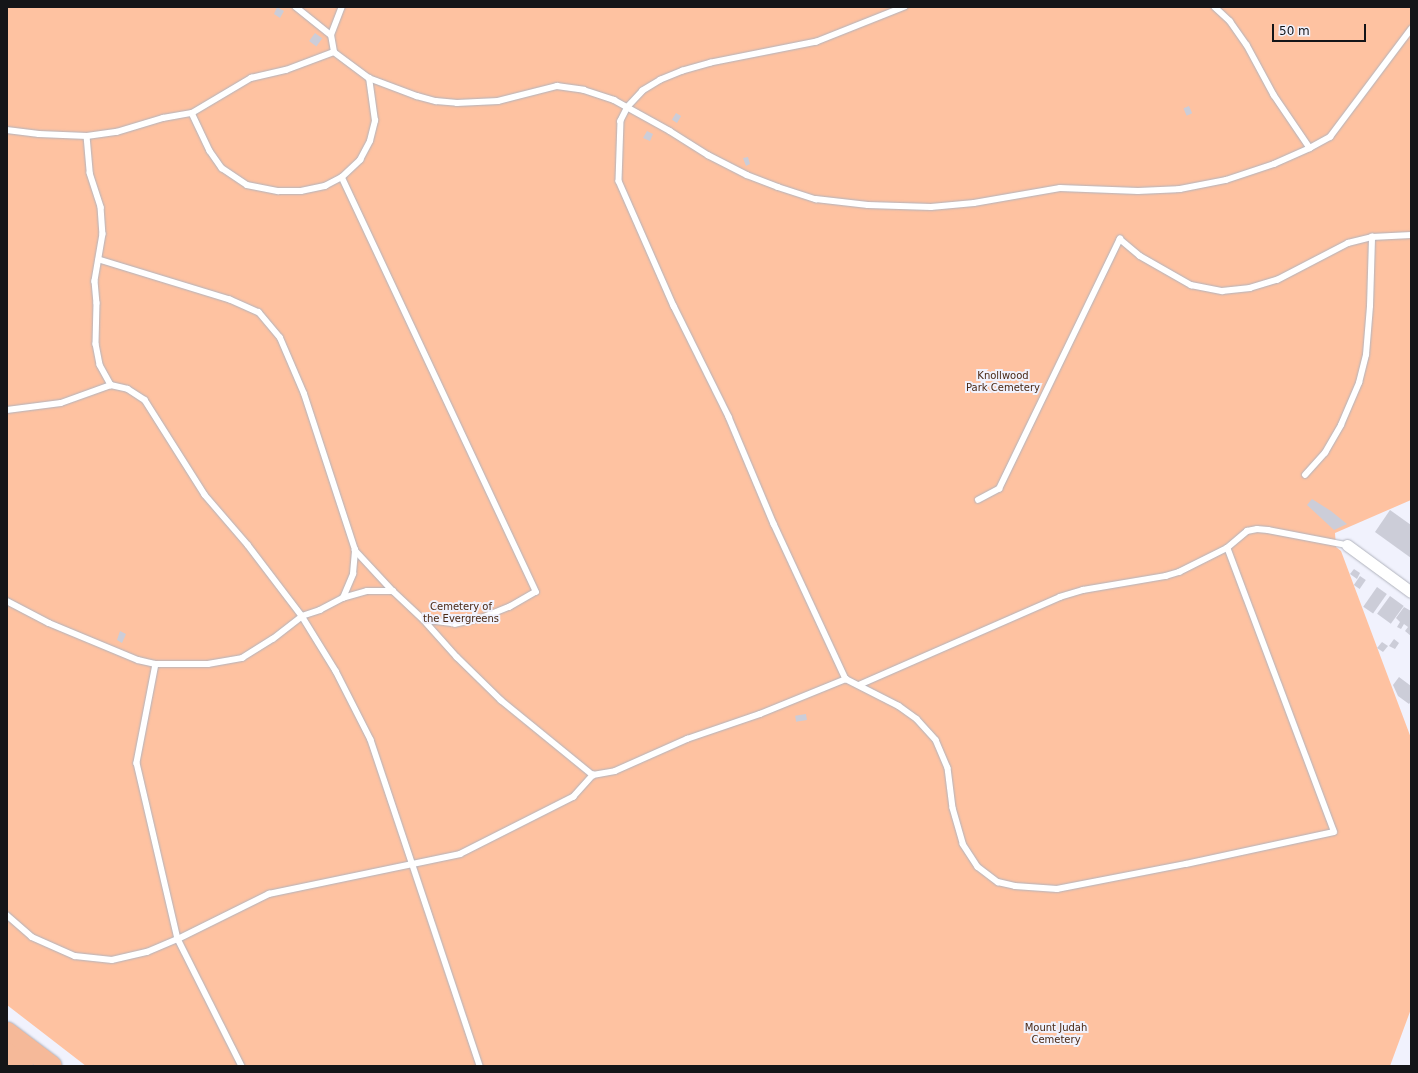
<!DOCTYPE html>
<style>
body{margin:0}
#map{position:relative;width:1418px;height:1073px;overflow:hidden;background:#f1f2fd;font-family:"DejaVu Sans",sans-serif}
div>[style]{position:absolute}
.green>*{inset:0;background:#fec2a1}
.building>*{inset:0;background:#cccdd8;transform-origin:0 0}
.roads{filter:drop-shadow(0 0 1px #b1b3bd) drop-shadow(0 0 1px #b1b3bd)}
.service>*{height:5.5px;margin:-2.75px;padding:0 2.75px;transform-origin:2.75px;border-radius:2.75px;background:#fff}
.minor>*{height:11px;margin:-5.5px;padding:0 5.5px;transform-origin:5.5px;border-radius:5.5px;background:#fff}
.motorway>*{height:20px;margin:-10px;padding:0 10px;transform-origin:10px;border-radius:10px;background:#f5b999}
span{translate:-50% -50%;white-space:nowrap;text-align:center;line-height:1.15;-webkit-text-stroke:4px #f1f2fd;paint-order:stroke}
.park-label{font-size:10px;color:#492814}
.frame{position:absolute;inset:0;border:8px solid #141518;pointer-events:none}
.scale{position:absolute;left:1272px;top:24px;width:94px;height:18px;box-sizing:border-box;border:2px solid #141518;border-top:0;padding-left:5px;font-size:12px;line-height:14px;white-space:nowrap;color:#141518;-webkit-text-stroke:3px #f1f2fd;paint-order:stroke}
</style>
<div id="map">
<div class="green">
<div style="clip-path:polygon(7px 7px,1411px 7px,1411px 500px,1335px 533px,1336px 547px,1341px 551px,1411px 738px,1411px 1009px,1390px 1066px,86px 1066px,7px 1005px)"></div>
</div>
<div class="building">
<div style="clip-path:polygon(277px 7px,284px 11px,280px 18px,274px 14px)"></div>
<div style="left:315px;top:33px;width:9px;height:10px;rotate:36deg"></div>
<div style="left:1189px;top:106px;width:8px;height:6px;rotate:67deg"></div>
<div style="left:676px;top:113px;width:6px;height:8px;rotate:31deg"></div>
<div style="clip-path:polygon(647px 131px,653px 134px,650px 141px,643px 138px)"></div>
<div style="clip-path:polygon(748px 157px,750px 164px,746px 166px,743px 158px)"></div>
<div style="clip-path:polygon(1312px 499px,1331px 511px,1347px 524px,1334px 530px,1307px 505px)"></div>
<div style="clip-path:polygon(1390px 510px,1411px 525px,1411px 558px,1375px 532px)"></div>
<div style="clip-path:polygon(1354px 569px,1360px 573px,1357px 579px,1350px 574px)"></div>
<div style="left:1360px;top:576px;width:7px;height:11px;rotate:34deg"></div>
<div style="left:1377px;top:587px;width:12px;height:24px;rotate:35deg"></div>
<div style="left:1390px;top:596px;width:17px;height:22px;rotate:36deg"></div>
<div style="clip-path:polygon(1404px 607px,1411px 611px,1411px 636px,1405px 631px,1408px 627px,1404px 624px,1401px 629px,1397px 627px,1400px 622px,1396px 618px)"></div>
<div style="clip-path:polygon(120px 631px,126px 634px,122px 643px,117px 640px)"></div>
<div style="clip-path:polygon(1394px 639px,1399px 643px,1395px 649px,1389px 646px)"></div>
<div style="clip-path:polygon(1382px 642px,1388px 646px,1383px 652px,1377px 648px)"></div>
<div style="clip-path:polygon(1399px 677px,1411px 686px,1411px 701px,1409px 704px,1398px 696px,1393px 685px)"></div>
<div style="left:806px;top:714px;width:6px;height:11px;rotate:81deg"></div>
</div>
<div class="roads">
<div class="service">
<div style="left:296px;top:7px;width:45px;rotate:38.7deg"></div>
<div style="left:905px;top:7px;width:95px;rotate:158.3deg"></div>
<div style="left:817px;top:42px;width:108px;rotate:168.8deg"></div>
<div style="left:711px;top:63px;width:29px;rotate:164deg"></div>
<div style="left:683px;top:71px;width:24px;rotate:158deg"></div>
<div style="left:661px;top:80px;width:21px;rotate:149deg"></div>
<div style="left:643px;top:91px;width:22px;rotate:133deg"></div>
<div style="left:628px;top:107px;width:16px;rotate:117deg"></div>
<div style="left:621px;top:121px;width:60px;rotate:91.9deg"></div>
<div style="left:619px;top:181px;width:137px;rotate:66.3deg"></div>
<div style="left:674px;top:306px;width:124px;rotate:63.6deg"></div>
<div style="left:729px;top:417px;width:116px;rotate:67.2deg"></div>
<div style="left:774px;top:524px;width:171px;rotate:65.1deg"></div>
<div style="left:846px;top:679px;width:59px;rotate:27deg"></div>
<div style="left:899px;top:706px;width:22px;rotate:36deg"></div>
<div style="left:917px;top:719px;width:28px;rotate:48deg"></div>
<div style="left:936px;top:740px;width:30px;rotate:67deg"></div>
<div style="left:948px;top:768px;width:40px;rotate:82.9deg"></div>
<div style="left:953px;top:808px;width:37px;rotate:74deg"></div>
<div style="left:963px;top:844px;width:27px;rotate:57deg"></div>
<div style="left:978px;top:867px;width:25px;rotate:37deg"></div>
<div style="left:998px;top:882px;width:17px;rotate:13deg"></div>
<div style="left:1015px;top:886px;width:42px;rotate:4.1deg"></div>
<div style="left:1057px;top:889px;width:131px;rotate:-11deg"></div>
<div style="left:1186px;top:864px;width:151px;rotate:-12.2deg"></div>
<div style="left:1334px;top:832px;width:303px;rotate:-110.6deg"></div>
<div style="left:1215px;top:7px;width:21px;rotate:43deg"></div>
<div style="left:1230px;top:21px;width:29px;rotate:55deg"></div>
<div style="left:1247px;top:45px;width:57px;rotate:61.6deg"></div>
<div style="left:1274px;top:95px;width:64px;rotate:55.8deg"></div>
<div style="left:334px;top:52px;width:17px;rotate:-100deg"></div>
<div style="left:331px;top:35px;width:30px;rotate:-69deg"></div>
<div style="left:192px;top:113px;width:42px;rotate:64.7deg"></div>
<div style="left:210px;top:151px;width:21px;rotate:55deg"></div>
<div style="left:222px;top:168px;width:30px;rotate:34deg"></div>
<div style="left:247px;top:185px;width:32px;rotate:11deg"></div>
<div style="left:278px;top:191px;width:23px"></div>
<div style="left:301px;top:191px;width:25px;rotate:-12deg"></div>
<div style="left:325px;top:186px;width:19px;rotate:-28deg"></div>
<div style="left:342px;top:177px;width:25px;rotate:-43deg"></div>
<div style="left:360px;top:160px;width:21px;rotate:-62deg"></div>
<div style="left:370px;top:141px;width:21px;rotate:-76deg"></div>
<div style="left:375px;top:121px;width:43px;rotate:-97.9deg"></div>
<div style="left:7px;top:130px;width:32px;rotate:7deg"></div>
<div style="left:39px;top:134px;width:48px;rotate:2.4deg"></div>
<div style="left:87px;top:136px;width:30px;rotate:-8deg"></div>
<div style="left:117px;top:132px;width:48px;rotate:-16.9deg"></div>
<div style="left:163px;top:118px;width:29px;rotate:-10deg"></div>
<div style="left:192px;top:113px;width:69px;rotate:-30.7deg"></div>
<div style="left:251px;top:78px;width:36px;rotate:-13deg"></div>
<div style="left:286px;top:70px;width:51px;rotate:-20.6deg"></div>
<div style="left:334px;top:52px;width:44px;rotate:36.6deg"></div>
<div style="left:369px;top:78px;width:51px;rotate:20.6deg"></div>
<div style="left:417px;top:96px;width:20px;rotate:15deg"></div>
<div style="left:436px;top:101px;width:21px;rotate:5deg"></div>
<div style="left:457px;top:103px;width:41px;rotate:-2.8deg"></div>
<div style="left:498px;top:101px;width:61px;rotate:-14.3deg"></div>
<div style="left:557px;top:86px;width:27px;rotate:8deg"></div>
<div style="left:584px;top:90px;width:32px;rotate:18deg"></div>
<div style="left:614px;top:100px;width:64px;rotate:29deg"></div>
<div style="left:670px;top:131px;width:45px;rotate:32.3deg"></div>
<div style="left:708px;top:155px;width:44px;rotate:27.1deg"></div>
<div style="left:747px;top:175px;width:33px;rotate:21deg"></div>
<div style="left:778px;top:187px;width:40px;rotate:18deg"></div>
<div style="left:816px;top:199px;width:52px;rotate:6.6deg"></div>
<div style="left:868px;top:205px;width:63px;rotate:1.8deg"></div>
<div style="left:931px;top:207px;width:43px;rotate:-5.3deg"></div>
<div style="left:974px;top:203px;width:87px;rotate:-9.9deg"></div>
<div style="left:1060px;top:188px;width:78px;rotate:2.2deg"></div>
<div style="left:1138px;top:191px;width:42px;rotate:-2.7deg"></div>
<div style="left:1180px;top:189px;width:47px;rotate:-11.1deg"></div>
<div style="left:1226px;top:180px;width:51px;rotate:-18.4deg"></div>
<div style="left:1274px;top:164px;width:39px;rotate:-24deg"></div>
<div style="left:1310px;top:148px;width:23px;rotate:-29deg"></div>
<div style="left:1330px;top:137px;width:135px;rotate:-53.1deg"></div>
<div style="left:87px;top:136px;width:37px;rotate:85deg"></div>
<div style="left:90px;top:173px;width:36px;rotate:72deg"></div>
<div style="left:101px;top:207px;width:27px;rotate:86deg"></div>
<div style="left:103px;top:234px;width:48px;rotate:99.7deg"></div>
<div style="left:95px;top:281px;width:22px;rotate:85deg"></div>
<div style="left:97px;top:303px;width:41px;rotate:91.4deg"></div>
<div style="left:96px;top:344px;width:21px;rotate:79deg"></div>
<div style="left:100px;top:365px;width:23px;rotate:61deg"></div>
<div style="left:342px;top:177px;width:458px;rotate:64.9deg"></div>
<div style="left:536px;top:592px;width:30px;rotate:150deg"></div>
<div style="left:510px;top:607px;width:29px;rotate:158deg"></div>
<div style="left:483px;top:618px;width:28px;rotate:167deg"></div>
<div style="left:456px;top:624px;width:32px;rotate:-173deg"></div>
<div style="left:7px;top:410px;width:54px;rotate:-7.4deg"></div>
<div style="left:61px;top:403px;width:53px;rotate:-19.8deg"></div>
<div style="left:111px;top:385px;width:17px;rotate:13deg"></div>
<div style="left:128px;top:389px;width:20px;rotate:33deg"></div>
<div style="left:145px;top:400px;width:112px;rotate:57.7deg"></div>
<div style="left:205px;top:495px;width:66px;rotate:49.3deg"></div>
<div style="left:248px;top:545px;width:89px;rotate:52.7deg"></div>
<div style="left:302px;top:616px;width:65px;rotate:58.3deg"></div>
<div style="left:336px;top:671px;width:77px;rotate:63.1deg"></div>
<div style="left:371px;top:740px;width:344px;rotate:71.5deg"></div>
<div style="left:1305px;top:475px;width:30px;rotate:-48deg"></div>
<div style="left:1325px;top:453px;width:32px;rotate:-60deg"></div>
<div style="left:1341px;top:425px;width:46px;rotate:-66.8deg"></div>
<div style="left:1359px;top:383px;width:29px;rotate:-76deg"></div>
<div style="left:1366px;top:355px;width:49px;rotate:-85.3deg"></div>
<div style="left:1370px;top:306px;width:69px;rotate:-88.3deg"></div>
<div style="left:978px;top:500px;width:24px;rotate:-28deg"></div>
<div style="left:999px;top:489px;width:278px;rotate:-64.2deg"></div>
<div style="left:1120px;top:239px;width:26px;rotate:40deg"></div>
<div style="left:1140px;top:256px;width:59px;rotate:29.6deg"></div>
<div style="left:1191px;top:285px;width:32px;rotate:11deg"></div>
<div style="left:1222px;top:291px;width:28px;rotate:-6deg"></div>
<div style="left:1250px;top:288px;width:28px;rotate:-17deg"></div>
<div style="left:1277px;top:280px;width:80px;rotate:-27.5deg"></div>
<div style="left:1348px;top:243px;width:25px;rotate:-14deg"></div>
<div style="left:1372px;top:237px;width:39px;rotate:-3deg"></div>
<div style="left:355px;top:550px;width:56px;rotate:47.2deg"></div>
<div style="left:393px;top:591px;width:42px;rotate:43.1deg"></div>
<div style="left:424px;top:620px;width:50px;rotate:48.3deg"></div>
<div style="left:457px;top:657px;width:62px;rotate:44.3deg"></div>
<div style="left:501px;top:700px;width:119px;rotate:39.2deg"></div>
<div style="left:343px;top:598px;width:25px;rotate:-16deg"></div>
<div style="left:367px;top:591px;width:26px"></div>
<div style="left:7px;top:601px;width:47px;rotate:27.6deg"></div>
<div style="left:49px;top:623px;width:96px;rotate:22.6deg"></div>
<div style="left:138px;top:660px;width:18px;rotate:13deg"></div>
<div style="left:156px;top:664px;width:52px"></div>
<div style="left:208px;top:664px;width:35px;rotate:-10deg"></div>
<div style="left:242px;top:658px;width:36px;rotate:-32deg"></div>
<div style="left:273px;top:639px;width:37px;rotate:-38deg"></div>
<div style="left:302px;top:616px;width:19px;rotate:-18deg"></div>
<div style="left:320px;top:610px;width:26px;rotate:-28deg"></div>
<div style="left:343px;top:598px;width:26px;rotate:-67deg"></div>
<div style="left:353px;top:574px;width:24px;rotate:-85deg"></div>
<div style="left:355px;top:550px;width:164px;rotate:-108.1deg"></div>
<div style="left:304px;top:394px;width:61px;rotate:-113.2deg"></div>
<div style="left:280px;top:338px;width:33px;rotate:-130deg"></div>
<div style="left:259px;top:313px;width:32px;rotate:-156deg"></div>
<div style="left:230px;top:300px;width:137px;rotate:-163deg"></div>
<div style="left:156px;top:664px;width:101px;rotate:100.9deg"></div>
<div style="left:137px;top:763px;width:181px;rotate:76.9deg"></div>
<div style="left:178px;top:939px;width:142px;rotate:63.3deg"></div>
<div style="left:859px;top:685px;width:219px;rotate:-23.6deg"></div>
<div style="left:1060px;top:597px;width:24px;rotate:-17deg"></div>
<div style="left:1083px;top:590px;width:84px;rotate:-9.6deg"></div>
<div style="left:1166px;top:576px;width:14px;rotate:-17deg"></div>
<div style="left:1179px;top:572px;width:54px;rotate:-26.6deg"></div>
<div style="left:1227px;top:548px;width:26px;rotate:-40deg"></div>
<div style="left:1247px;top:531px;width:10px;rotate:-11deg"></div>
<div style="left:1257px;top:529px;width:11px;rotate:5deg"></div>
<div style="left:1268px;top:530px;width:80px;rotate:10.8deg"></div>
<div style="left:7px;top:915px;width:33px;rotate:41deg"></div>
<div style="left:32px;top:937px;width:47px;rotate:23.8deg"></div>
<div style="left:75px;top:956px;width:37px;rotate:6deg"></div>
<div style="left:112px;top:960px;width:36px;rotate:-13deg"></div>
<div style="left:147px;top:952px;width:34px;rotate:-23deg"></div>
<div style="left:178px;top:939px;width:102px;rotate:-26.3deg"></div>
<div style="left:269px;top:894px;width:195px;rotate:-11.8deg"></div>
<div style="left:460px;top:854px;width:127px;rotate:-26.8deg"></div>
<div style="left:573px;top:797px;width:30px;rotate:-48deg"></div>
<div style="left:593px;top:775px;width:22px;rotate:-10deg"></div>
<div style="left:615px;top:771px;width:79px;rotate:-24deg"></div>
<div style="left:687px;top:739px;width:77px;rotate:-18.9deg"></div>
<div style="left:760px;top:714px;width:93px;rotate:-22.1deg"></div>
</div>
<div class="minor">
<div style="left:1347px;top:545px;width:79px;rotate:36.3deg"></div>
</div>
<div class="motorway">
<div style="left:7px;top:1032px;width:56px;rotate:37.1deg"></div>
<div style="left:7px;top:1053px;width:21px;rotate:39deg"></div>
</div>
</div>
<div class="park-label">
<span style="left:1003px;top:381px">Knollwood<br>Park Cemetery</span>
<span style="left:461px;top:612px">Cemetery of<br>the Evergreens</span>
<span style="left:1056px;top:1033px">Mount Judah<br>Cemetery</span>
</div>
<div class="frame"></div>
<div class="scale">50 m</div>
</div>
